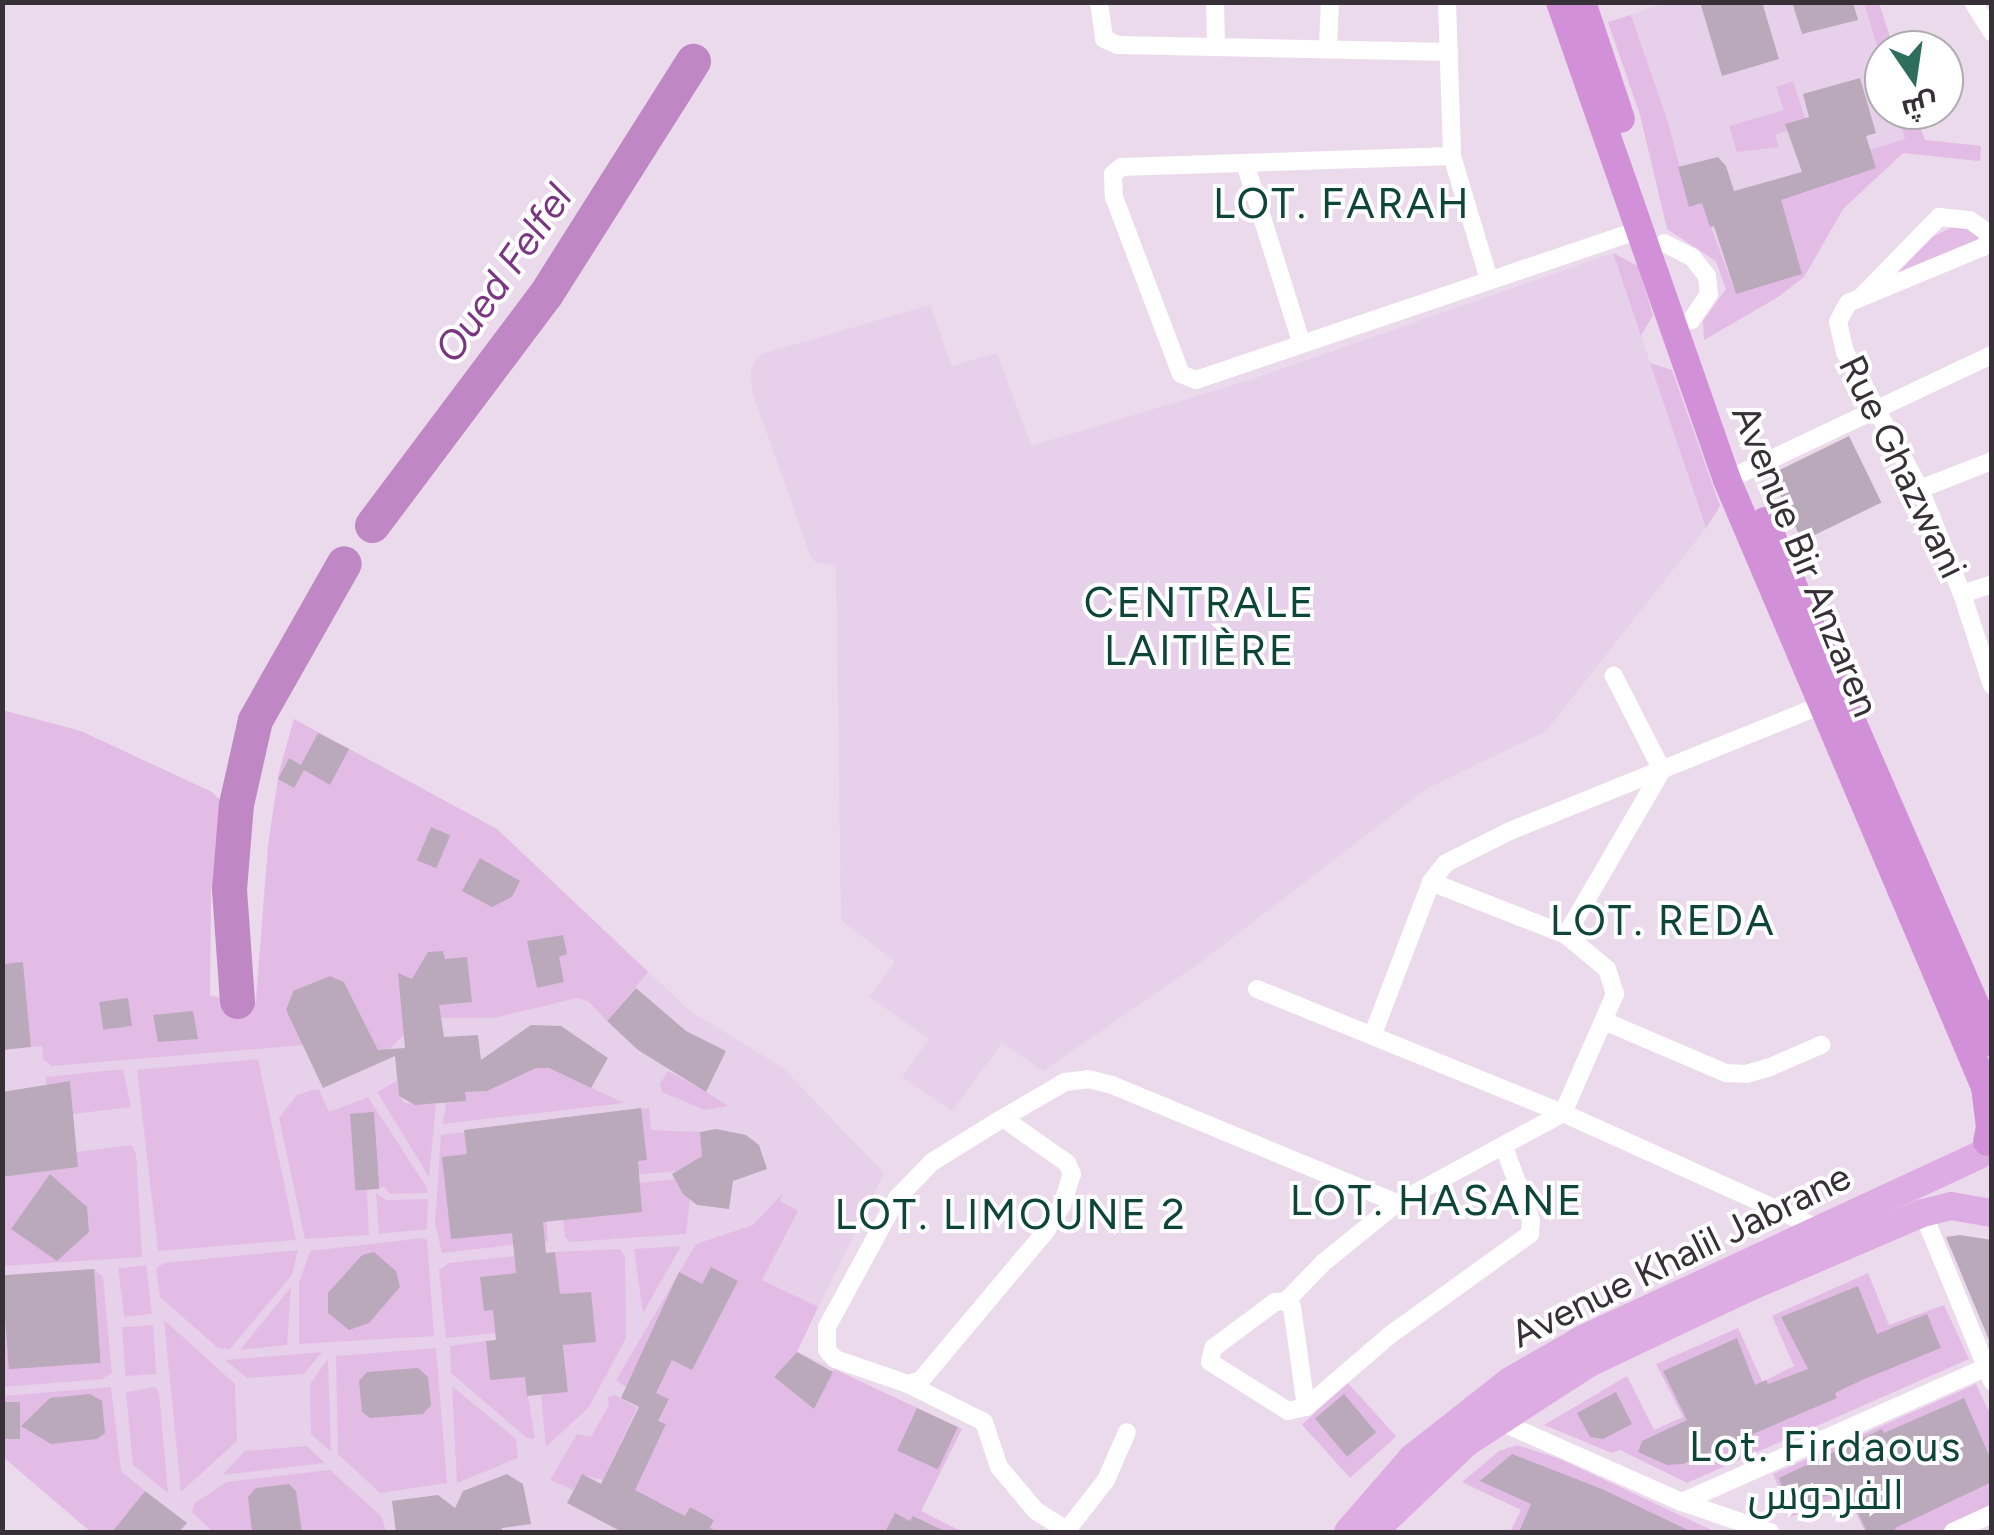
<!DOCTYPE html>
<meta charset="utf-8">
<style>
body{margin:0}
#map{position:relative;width:1994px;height:1535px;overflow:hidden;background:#ebdaec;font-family:Figtree,Cairo,sans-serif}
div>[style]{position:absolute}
.built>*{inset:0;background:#e7d0e9}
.green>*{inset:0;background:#e3bce6;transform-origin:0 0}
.river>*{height:35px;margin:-17.5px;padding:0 17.5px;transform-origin:17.5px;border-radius:17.5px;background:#bf87c4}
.building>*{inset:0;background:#baa9bb;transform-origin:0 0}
.minor>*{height:18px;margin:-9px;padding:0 9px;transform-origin:9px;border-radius:9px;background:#fff}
.primary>*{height:28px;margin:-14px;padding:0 14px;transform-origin:14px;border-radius:14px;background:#ddace2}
.trunk>*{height:28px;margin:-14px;padding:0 14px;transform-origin:14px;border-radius:14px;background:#d290d8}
span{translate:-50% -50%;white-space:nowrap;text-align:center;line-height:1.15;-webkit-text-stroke:8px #fff;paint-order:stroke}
.street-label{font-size:38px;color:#373037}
.water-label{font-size:40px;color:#7b3681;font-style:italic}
.quarter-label{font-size:42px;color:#0e4539;letter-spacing:2.5px}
.frame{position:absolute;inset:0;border:5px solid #373037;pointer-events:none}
.north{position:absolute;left:1864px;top:30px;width:100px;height:100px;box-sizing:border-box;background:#fff;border:2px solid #afacaf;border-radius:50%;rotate:167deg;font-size:28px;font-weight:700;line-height:40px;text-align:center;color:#373037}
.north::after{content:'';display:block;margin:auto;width:35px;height:45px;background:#2d6e5d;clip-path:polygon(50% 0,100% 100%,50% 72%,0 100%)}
</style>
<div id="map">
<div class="built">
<div style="clip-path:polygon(1668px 2px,1879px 3px,1894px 50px,1884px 50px,1884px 110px,1914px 110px,1925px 140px,1981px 146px,1980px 161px,1903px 153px,1843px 209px,1804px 277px,1778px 297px,1719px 299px,1726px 289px,1716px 262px,1697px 249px,1668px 122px,1631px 15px)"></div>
<div style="clip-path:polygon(1613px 253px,1706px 528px,1546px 731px,1426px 789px,1201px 962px,1043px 1071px,1002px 1043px,952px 1111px,902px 1077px,929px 1039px,869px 997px,895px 962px,841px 920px,836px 566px,815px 562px,810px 555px,752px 391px,751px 369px,755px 360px,762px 354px,930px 305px,952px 366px,997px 353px,1031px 446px,1250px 380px)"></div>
<div style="clip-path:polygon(294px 719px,497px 829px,690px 1011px,782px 1067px,884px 1173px,797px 1351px,958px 1427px,913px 1515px,947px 1532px,91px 1532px,3px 1457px,2px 953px,255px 1004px,268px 846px,279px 772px)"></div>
</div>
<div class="green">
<div style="clip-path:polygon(1864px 3px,1879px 3px,1894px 50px,1884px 50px,1884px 68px)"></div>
<div style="clip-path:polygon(1631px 15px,1668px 122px,1690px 207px,1702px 203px,1736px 294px,1775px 180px,1905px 139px,1897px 110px,1914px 110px,1925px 140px,1981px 146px,1980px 161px,1903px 153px,1843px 209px,1804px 277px,1778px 297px,1704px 340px,1703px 321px,1726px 289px,1716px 261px,1667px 229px,1640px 115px,1608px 22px)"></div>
<div style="clip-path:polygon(1793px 81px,1805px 118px,1786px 124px,1787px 131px,1775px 135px,1779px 147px,1737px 152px,1729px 126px,1784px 110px,1776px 87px)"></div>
<div style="clip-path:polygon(1956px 225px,1980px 230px,1980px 242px,1886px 279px,1922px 242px)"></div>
<div style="clip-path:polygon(1613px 253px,1638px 266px,1653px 315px,1641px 336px)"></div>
<div style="clip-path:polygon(1650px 363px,1672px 370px,1720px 506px,1706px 528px)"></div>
<div style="clip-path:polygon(2px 710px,81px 731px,212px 792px,220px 800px,224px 812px,211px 891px,210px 996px,256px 1003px,268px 846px,279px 772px,294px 719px,497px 829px,648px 972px,607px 1021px,589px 1002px,577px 998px,493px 1018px,441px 1018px,413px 1026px,381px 1057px,344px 982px,330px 976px,292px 992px,286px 1010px,304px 1045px,52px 1066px,43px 1059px,42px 1046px,31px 1047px,23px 962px,3px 964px)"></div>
<div style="clip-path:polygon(258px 1059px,296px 1240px,158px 1251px,137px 1070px)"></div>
<div style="clip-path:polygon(536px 1068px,549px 1068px,624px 1103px,443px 1124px,446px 1103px,466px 1101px,465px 1092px,484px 1091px)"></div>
<div style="clip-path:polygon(123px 1069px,131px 1107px,73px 1114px,70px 1081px,46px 1085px,46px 1077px)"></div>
<div style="clip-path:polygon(668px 1071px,706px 1092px,728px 1106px,705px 1110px,662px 1092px,660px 1084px)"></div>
<div style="clip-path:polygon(397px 1081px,399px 1096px,405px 1103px,436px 1104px,429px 1177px,377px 1092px)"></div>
<div style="clip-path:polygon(312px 1090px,319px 1090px,329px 1112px,368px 1097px,427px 1188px,427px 1193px,390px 1194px,384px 1187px,367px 1190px,369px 1235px,305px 1239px,279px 1118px,297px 1095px)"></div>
<div style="clip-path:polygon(649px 1108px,651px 1130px,700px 1132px,702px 1156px,677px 1171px,567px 1181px,558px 1118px)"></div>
<div style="clip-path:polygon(539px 1123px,548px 1241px,442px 1253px,435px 1223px,441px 1135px)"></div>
<div style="clip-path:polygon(131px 1145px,136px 1154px,142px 1257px,3px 1266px,3px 1177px,78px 1167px,77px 1152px)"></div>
<div style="clip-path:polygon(675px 1179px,690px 1199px,686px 1234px,570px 1242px,565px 1237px,563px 1220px,639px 1183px)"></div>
<div style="clip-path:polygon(376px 1193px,386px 1200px,428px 1199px,427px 1229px,379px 1234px)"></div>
<div style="clip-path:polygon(783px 1193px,780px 1201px,798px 1211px,762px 1280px,818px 1307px,797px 1352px,774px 1377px,813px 1408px,834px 1369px,917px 1408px,897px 1451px,958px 1427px,962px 1429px,921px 1511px,963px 1532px,947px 1532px,914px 1516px,910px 1521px,896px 1514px,885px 1532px,708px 1532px,714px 1520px,690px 1507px,685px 1516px,659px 1502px,628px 1505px,665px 1424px,658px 1421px,669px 1400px,627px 1388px,616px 1380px,696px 1244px,753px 1225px)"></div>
<div style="clip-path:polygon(423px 1238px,427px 1240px,434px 1336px,299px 1344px,299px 1283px,310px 1251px)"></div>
<div style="clip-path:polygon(681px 1246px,643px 1313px,634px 1249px)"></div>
<div style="clip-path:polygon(620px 1249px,625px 1256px,626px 1338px,589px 1407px,546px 1447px,541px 1395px,568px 1391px,555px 1252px)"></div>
<div style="clip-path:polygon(298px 1250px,292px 1275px,230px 1349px,218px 1348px,160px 1297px,156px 1269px,164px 1263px)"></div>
<div style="clip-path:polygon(514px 1256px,516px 1273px,496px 1333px,446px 1338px,439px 1270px,449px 1263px)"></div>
<div style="left:146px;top:1265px;width:49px;height:28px;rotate:83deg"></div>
<div style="clip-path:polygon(94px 1269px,103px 1277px,112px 1373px,102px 1379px,3px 1387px,3px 1275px)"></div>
<div style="clip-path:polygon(1868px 1273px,1889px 1325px,1944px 1305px,1969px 1359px,1687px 1483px,1620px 1450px,1612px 1453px,1544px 1425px,1627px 1376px,1654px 1430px,1683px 1417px,1656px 1364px,1738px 1328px,1762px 1381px,1766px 1380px,1794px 1366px,1772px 1316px)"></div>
<div style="clip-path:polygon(291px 1287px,287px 1345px,240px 1350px,245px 1344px)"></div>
<div style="clip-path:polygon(164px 1320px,235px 1384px,237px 1441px,181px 1492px)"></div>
<div style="left:153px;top:1325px;width:49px;height:31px;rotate:86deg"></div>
<div style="clip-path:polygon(486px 1341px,490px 1379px,525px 1377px,535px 1439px,527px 1438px,451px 1373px,450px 1346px)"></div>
<div style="clip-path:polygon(436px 1348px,447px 1483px,380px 1493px,338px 1454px,336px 1356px)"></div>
<div style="clip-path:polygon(322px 1352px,304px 1374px,247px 1378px,225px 1360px)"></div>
<div style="clip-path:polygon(328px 1359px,331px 1452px,311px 1434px,310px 1384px)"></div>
<div style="left:1348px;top:1383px;width:72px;height:62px;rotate:48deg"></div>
<div style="clip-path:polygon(1976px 1384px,1991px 1416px,1991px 1508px,1938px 1532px,1865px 1532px,1846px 1493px,1791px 1517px,1773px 1474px)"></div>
<div style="clip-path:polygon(452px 1386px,516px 1439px,518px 1458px,457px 1483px)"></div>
<div style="clip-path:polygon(111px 1387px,121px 1471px,145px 1491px,116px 1527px,123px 1532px,91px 1532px,3px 1457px,2px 1396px)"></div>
<div style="clip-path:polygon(155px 1387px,159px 1393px,168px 1493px,133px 1465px,126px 1392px)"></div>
<div style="clip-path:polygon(615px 1395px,637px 1408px,603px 1480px,582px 1475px,573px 1490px,550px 1480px,577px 1434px,591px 1437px,609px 1405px,608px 1397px)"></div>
<div style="clip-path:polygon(1517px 1445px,1560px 1459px,1716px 1532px,1510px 1532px,1521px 1510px,1462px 1482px,1499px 1451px)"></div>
<div style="clip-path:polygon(307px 1446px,325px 1463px,222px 1475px,245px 1451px)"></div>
<div style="clip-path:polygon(330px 1470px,382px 1517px,386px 1532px,213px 1532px,192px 1512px,195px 1503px,227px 1482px)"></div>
</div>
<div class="river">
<div style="left:372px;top:525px;width:288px;rotate:-53.1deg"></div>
<div style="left:545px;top:295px;width:277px;rotate:-57.7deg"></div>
<div style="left:237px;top:1001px;width:112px;rotate:-94.1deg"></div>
<div style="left:229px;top:889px;width:85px;rotate:-85.3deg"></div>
<div style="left:236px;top:804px;width:86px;rotate:-77.3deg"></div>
<div style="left:255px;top:720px;width:180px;rotate:-60.5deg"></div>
</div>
<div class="building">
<div style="clip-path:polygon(1700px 2px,1762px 2px,1779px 59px,1722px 76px)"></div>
<div style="clip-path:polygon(1792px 2px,1853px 2px,1858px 20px,1802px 34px)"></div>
<div style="clip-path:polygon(1860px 78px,1876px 133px,1866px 136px,1876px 168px,1781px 200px,1802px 274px,1736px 294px,1714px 226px,1710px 227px,1702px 203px,1689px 207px,1678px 167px,1718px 157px,1726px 166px,1734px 191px,1802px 172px,1785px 124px,1809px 117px,1803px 94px)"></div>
<div style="left:1849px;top:436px;width:74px;height:88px;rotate:64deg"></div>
<div style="clip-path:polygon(318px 733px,349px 749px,330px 785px,304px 770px,294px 788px,278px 779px,289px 758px,301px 765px)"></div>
<div style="left:431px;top:827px;width:21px;height:36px;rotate:23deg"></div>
<div style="clip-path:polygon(480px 858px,520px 881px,512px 897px,492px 907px,462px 891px)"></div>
<div style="clip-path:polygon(563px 935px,567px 954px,559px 957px,564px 982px,537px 988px,527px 941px)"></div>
<div style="clip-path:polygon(443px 951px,445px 959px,467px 957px,472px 1002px,439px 1005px,444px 1037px,478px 1035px,481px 1060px,531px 1025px,561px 1026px,608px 1058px,591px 1088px,549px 1068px,536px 1068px,487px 1091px,465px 1092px,466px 1101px,415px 1105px,399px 1096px,395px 1056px,323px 1088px,286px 1010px,293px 991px,330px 976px,344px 982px,378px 1050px,405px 1048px,398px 973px,412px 979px,428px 952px)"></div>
<div style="clip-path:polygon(23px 962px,31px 1047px,2px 1050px,2px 964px)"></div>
<div style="clip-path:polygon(636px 988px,686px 1031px,726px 1051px,706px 1092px,638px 1050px,607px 1021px)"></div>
<div style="left:128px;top:998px;width:28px;height:29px;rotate:82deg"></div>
<div style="clip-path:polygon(193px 1011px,198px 1039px,158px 1042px,153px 1015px)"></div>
<div style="clip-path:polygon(70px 1081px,78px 1167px,2px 1177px,2px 1092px)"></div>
<div style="clip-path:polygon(641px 1108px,647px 1160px,638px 1161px,642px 1212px,543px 1222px,546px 1253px,555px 1252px,560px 1294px,591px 1292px,596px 1342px,563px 1345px,568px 1392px,527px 1396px,525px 1377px,490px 1380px,486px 1341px,496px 1340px,493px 1310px,484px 1311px,480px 1277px,516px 1273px,512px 1233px,451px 1239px,442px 1157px,467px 1154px,464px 1130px)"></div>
<div style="left:374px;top:1112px;width:77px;height:24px;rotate:86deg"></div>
<div style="clip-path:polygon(716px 1129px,746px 1135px,759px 1145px,767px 1169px,733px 1181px,729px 1209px,697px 1205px,683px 1194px,672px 1174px,702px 1156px,700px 1132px)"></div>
<div style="clip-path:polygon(50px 1174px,87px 1207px,89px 1232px,57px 1261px,11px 1229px)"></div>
<div style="clip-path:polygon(1960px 1235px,1992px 1240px,1992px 1347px,1946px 1237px)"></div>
<div style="clip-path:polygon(374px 1252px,396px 1271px,400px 1287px,369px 1323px,349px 1330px,328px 1313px,328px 1293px,362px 1255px)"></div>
<div style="clip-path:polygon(711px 1267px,738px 1281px,692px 1370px,672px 1360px,656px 1393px,669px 1399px,658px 1421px,666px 1424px,635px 1490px,685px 1516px,690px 1507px,714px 1520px,710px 1528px,718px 1532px,622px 1532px,567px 1503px,582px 1474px,601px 1484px,639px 1407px,621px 1398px,679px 1272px,702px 1284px)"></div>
<div style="left:94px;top:1269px;width:94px;height:92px;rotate:86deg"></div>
<div style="clip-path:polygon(1858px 1286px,1877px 1334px,1927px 1314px,1941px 1348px,1862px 1380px,1835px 1393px,1837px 1398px,1683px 1464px,1667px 1465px,1638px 1452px,1642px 1441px,1687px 1420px,1663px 1371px,1737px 1338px,1755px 1385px,1766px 1380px,1768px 1384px,1808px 1369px,1781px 1317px)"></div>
<div style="clip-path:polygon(797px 1352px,833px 1372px,814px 1409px,774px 1377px)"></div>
<div style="clip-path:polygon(418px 1368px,428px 1377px,431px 1405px,423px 1414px,370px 1418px,362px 1412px,359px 1381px,367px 1372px)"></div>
<div style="clip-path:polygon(1616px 1392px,1632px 1424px,1603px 1439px,1590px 1437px,1577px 1413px)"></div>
<div style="clip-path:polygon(90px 1394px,102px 1401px,105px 1433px,97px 1439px,51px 1444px,21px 1426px,50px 1398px)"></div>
<div style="left:1344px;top:1394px;width:50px;height:38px;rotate:50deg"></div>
<div style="clip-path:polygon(1964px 1398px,1992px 1462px,1992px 1482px,1895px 1528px,1897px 1532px,1867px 1532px,1846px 1488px,1790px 1510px,1779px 1478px,1882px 1429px,1884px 1433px)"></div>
<div style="left:2px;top:1402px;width:18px;height:37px"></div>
<div style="left:917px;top:1408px;width:45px;height:47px;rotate:25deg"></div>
<div style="clip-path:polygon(1512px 1454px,1602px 1489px,1692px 1532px,1519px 1532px,1531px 1504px,1480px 1481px)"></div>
<div style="clip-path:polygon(507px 1474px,523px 1484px,531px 1524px,502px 1528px,502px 1532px,396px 1532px,392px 1501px,438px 1495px,455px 1508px,463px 1491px)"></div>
<div style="clip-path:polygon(289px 1484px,296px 1491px,302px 1532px,252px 1532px,248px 1497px,256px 1488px)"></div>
<div style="clip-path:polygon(145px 1491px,187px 1523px,179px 1532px,112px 1532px)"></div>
<div style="clip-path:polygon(895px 1513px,910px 1521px,913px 1516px,947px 1532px,885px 1532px)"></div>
</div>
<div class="minor">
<div style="left:1099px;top:2px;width:37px;rotate:82deg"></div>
<div style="left:1104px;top:39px;width:15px;rotate:23deg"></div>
<div style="left:1118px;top:45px;width:331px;rotate:1.2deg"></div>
<div style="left:1215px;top:2px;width:42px;rotate:88.6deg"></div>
<div style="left:1447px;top:2px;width:154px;rotate:88.1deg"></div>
<div style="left:1452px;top:156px;width:128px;rotate:73.3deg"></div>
<div style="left:1973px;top:2px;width:36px;rotate:58deg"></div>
<div style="left:1328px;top:47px;width:45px;rotate:-87.5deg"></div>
<div style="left:1452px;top:156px;width:331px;rotate:178.1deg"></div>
<div style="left:1121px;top:167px;width:11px;rotate:139deg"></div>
<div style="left:1113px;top:174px;width:23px;rotate:88deg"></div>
<div style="left:1114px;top:197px;width:189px;rotate:69.3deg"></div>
<div style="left:1181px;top:374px;width:16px;rotate:22deg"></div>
<div style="left:1196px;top:380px;width:470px;rotate:-18.7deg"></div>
<div style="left:1245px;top:163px;width:188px;rotate:72.6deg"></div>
<div style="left:1664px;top:243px;width:31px;rotate:27deg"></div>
<div style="left:1692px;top:257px;width:24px;rotate:52deg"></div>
<div style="left:1707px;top:276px;width:18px;rotate:84deg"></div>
<div style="left:1709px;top:294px;width:32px;rotate:124deg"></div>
<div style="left:1861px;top:297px;width:112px;rotate:-45.7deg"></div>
<div style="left:1939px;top:217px;width:31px;rotate:6deg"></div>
<div style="left:1970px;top:220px;width:22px;rotate:36deg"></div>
<div style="left:1988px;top:233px;width:6px;rotate:72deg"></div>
<div style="left:1990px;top:239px;width:11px;rotate:131deg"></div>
<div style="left:1983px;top:247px;width:146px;rotate:157.5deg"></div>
<div style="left:1848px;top:303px;width:21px;rotate:118deg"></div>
<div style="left:1838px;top:322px;width:31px;rotate:77deg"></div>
<div style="left:1845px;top:352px;width:156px;rotate:61.3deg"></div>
<div style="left:1920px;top:489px;width:113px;rotate:68.2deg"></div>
<div style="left:1962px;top:594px;width:96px;rotate:71.8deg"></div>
<div style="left:1727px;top:480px;width:293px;rotate:-25.3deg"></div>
<div style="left:1920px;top:489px;width:77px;rotate:-21.3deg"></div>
<div style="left:1962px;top:594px;width:32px;rotate:-18deg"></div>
<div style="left:1431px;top:882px;width:145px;rotate:21.4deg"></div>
<div style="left:1566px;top:935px;width:53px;rotate:39.7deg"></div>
<div style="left:1607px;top:969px;width:26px;rotate:72deg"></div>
<div style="left:1615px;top:994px;width:130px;rotate:113.6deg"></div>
<div style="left:1563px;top:1113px;width:189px;rotate:151.5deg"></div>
<div style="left:1397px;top:1203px;width:95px;rotate:141deg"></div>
<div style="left:1323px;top:1263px;width:53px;rotate:134.2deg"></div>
<div style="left:1286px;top:1301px;width:11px;rotate:175deg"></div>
<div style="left:1275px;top:1302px;width:77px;rotate:143.4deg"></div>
<div style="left:1213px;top:1348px;width:14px;rotate:102deg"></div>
<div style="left:1210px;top:1362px;width:92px;rotate:32.1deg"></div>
<div style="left:1288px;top:1411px;width:18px;rotate:-13deg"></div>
<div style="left:1306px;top:1407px;width:111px;rotate:-40.6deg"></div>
<div style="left:1390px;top:1335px;width:173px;rotate:-35.8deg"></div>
<div style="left:1530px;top:1234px;width:14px;rotate:-86deg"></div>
<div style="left:1531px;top:1220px;width:78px;rotate:-110.3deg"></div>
<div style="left:1566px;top:935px;width:191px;rotate:-59.8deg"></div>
<div style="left:1662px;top:770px;width:106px;rotate:-117.1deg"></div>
<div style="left:1257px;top:989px;width:330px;rotate:22.1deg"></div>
<div style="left:1563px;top:1113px;width:284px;rotate:24.3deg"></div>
<div style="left:1604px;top:1021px;width:133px;rotate:23.1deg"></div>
<div style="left:1726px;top:1073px;width:20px;rotate:3deg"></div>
<div style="left:1746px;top:1074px;width:25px;rotate:-16deg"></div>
<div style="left:1770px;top:1067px;width:56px;rotate:-23.3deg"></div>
<div style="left:1373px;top:1034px;width:163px;rotate:-69.1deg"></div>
<div style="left:1431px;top:882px;width:24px;rotate:-52deg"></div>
<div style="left:1446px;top:863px;width:72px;rotate:-26.6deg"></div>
<div style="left:1510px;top:831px;width:347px;rotate:-22deg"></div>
<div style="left:1003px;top:1118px;width:78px;rotate:35.1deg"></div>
<div style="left:1067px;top:1163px;width:12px;rotate:66deg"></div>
<div style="left:1072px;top:1174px;width:33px;rotate:108deg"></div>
<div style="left:1062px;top:1205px;width:31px;rotate:122deg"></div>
<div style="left:1046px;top:1231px;width:194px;rotate:130deg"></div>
<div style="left:921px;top:1380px;width:14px;rotate:163deg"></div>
<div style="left:908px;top:1384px;width:77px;rotate:-161.1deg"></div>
<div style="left:835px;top:1359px;width:12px;rotate:-132deg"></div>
<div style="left:827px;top:1350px;width:23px;rotate:-90deg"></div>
<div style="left:827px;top:1327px;width:147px;rotate:-61.5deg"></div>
<div style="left:897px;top:1198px;width:50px;rotate:-45.8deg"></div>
<div style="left:932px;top:1162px;width:84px;rotate:-31.8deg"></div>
<div style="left:1003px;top:1118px;width:72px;rotate:-30.1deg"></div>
<div style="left:1065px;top:1082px;width:23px;rotate:-7deg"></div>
<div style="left:1088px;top:1079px;width:25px;rotate:14deg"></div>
<div style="left:1112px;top:1085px;width:308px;rotate:22.5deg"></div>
<div style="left:1923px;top:1213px;width:182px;rotate:67.7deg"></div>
<div style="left:1286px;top:1301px;width:8px;rotate:45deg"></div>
<div style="left:1292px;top:1307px;width:101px;rotate:82deg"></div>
<div style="left:908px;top:1384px;width:85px;rotate:26.6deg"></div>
<div style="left:984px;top:1422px;width:47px;rotate:71.6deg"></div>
<div style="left:999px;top:1467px;width:57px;rotate:49.9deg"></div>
<div style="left:1036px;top:1511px;width:39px;rotate:32deg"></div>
<div style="left:1492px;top:1418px;width:208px;rotate:23.9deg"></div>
<div style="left:1682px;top:1502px;width:93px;rotate:18.8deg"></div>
<div style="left:1682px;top:1502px;width:331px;rotate:-23.9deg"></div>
<div style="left:1067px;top:1530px;width:63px;rotate:-52deg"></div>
<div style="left:1106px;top:1480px;width:52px;rotate:-66.4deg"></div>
<div style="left:1953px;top:1532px;width:43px;rotate:-24.8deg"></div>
</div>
<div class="primary">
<div style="left:1348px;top:1532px;width:98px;rotate:-49.1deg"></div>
<div style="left:1412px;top:1458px;width:125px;rotate:-38.2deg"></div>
<div style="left:1510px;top:1381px;width:82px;rotate:-30deg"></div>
<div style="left:1581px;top:1340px;width:438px;rotate:-24.9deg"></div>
<div style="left:1373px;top:1532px;width:129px;rotate:-43.7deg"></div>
<div style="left:1466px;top:1443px;width:147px;rotate:-33deg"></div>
<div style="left:1589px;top:1363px;width:178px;rotate:-25.3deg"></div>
<div style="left:1750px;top:1287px;width:188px;rotate:-23.2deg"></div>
<div style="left:1923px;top:1213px;width:29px;rotate:-14deg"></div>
<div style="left:1951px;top:1206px;width:42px;rotate:9.7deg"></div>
</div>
<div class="trunk">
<div style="left:1560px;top:2px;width:506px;rotate:70.74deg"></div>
<div style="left:1727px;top:480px;width:660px;rotate:66.97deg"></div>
<div style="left:1985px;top:1087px;width:40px;rotate:82.9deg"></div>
<div style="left:1990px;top:1127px;width:15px;rotate:101deg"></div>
<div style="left:1582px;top:2px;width:123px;rotate:71.6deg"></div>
<div style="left:1765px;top:521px;width:569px;rotate:66.5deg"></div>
</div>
<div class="street-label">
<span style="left:1902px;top:467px;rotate:64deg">Rue Ghazwani</span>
<span style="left:1805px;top:561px;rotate:68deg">Avenue Bir Anzaren</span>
<span style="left:1681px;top:1256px;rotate:-26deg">Avenue Khalil Jabrane</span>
</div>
<div class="water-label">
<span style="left:503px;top:273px;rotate:-55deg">Oued Felfel</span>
</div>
<div class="quarter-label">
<span style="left:1342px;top:204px">LOT. FARAH</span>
<span style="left:1200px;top:627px">CENTRALE<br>LAITIÈRE</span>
<span style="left:1663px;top:921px">LOT. REDA</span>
<span style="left:1437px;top:1201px">LOT. HASANE</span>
<span style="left:1011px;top:1215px">LOT. LIMOUNE 2</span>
<span style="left:1826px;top:1471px">Lot. Firdaous<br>الفردوس</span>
</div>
<div class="frame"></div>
<div class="north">ش</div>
</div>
